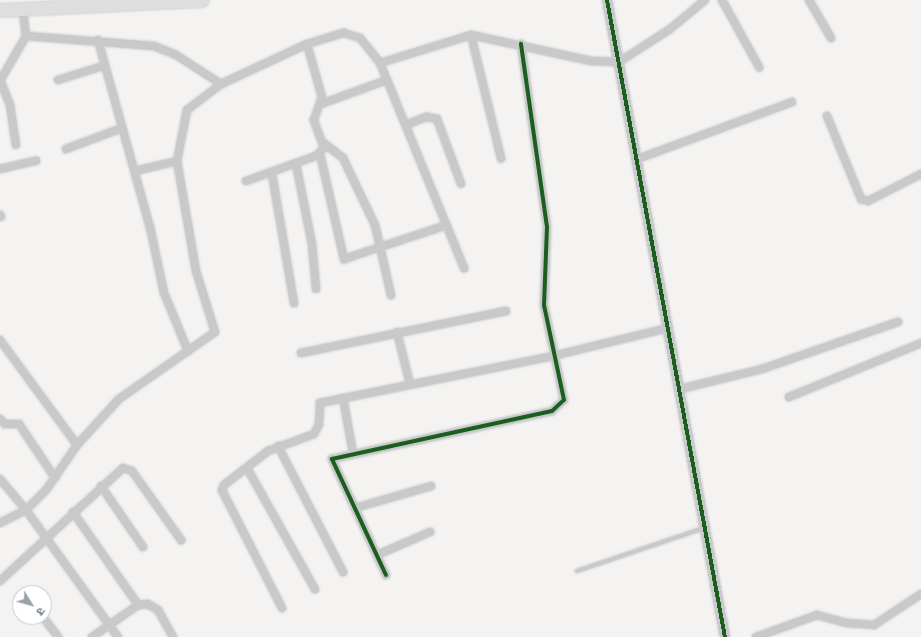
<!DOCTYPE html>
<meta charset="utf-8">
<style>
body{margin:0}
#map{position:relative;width:921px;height:637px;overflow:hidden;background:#f4f3f2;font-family:Lato,"Noto Sans Devanagari",sans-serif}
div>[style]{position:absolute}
.roads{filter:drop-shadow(0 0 1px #d0d1d1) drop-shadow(0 0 1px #d0d1d1)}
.service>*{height:4px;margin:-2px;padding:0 2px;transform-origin:2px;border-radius:2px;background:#c8c9ca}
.minor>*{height:8px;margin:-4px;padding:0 4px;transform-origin:4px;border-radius:4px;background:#c8c9ca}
.tertiary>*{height:10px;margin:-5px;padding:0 5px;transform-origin:5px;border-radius:5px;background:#c8c9ca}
.trunk>*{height:13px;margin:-6.5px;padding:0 6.5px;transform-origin:6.5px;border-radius:6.5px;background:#dddede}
.cycleway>*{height:4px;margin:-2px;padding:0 2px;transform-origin:2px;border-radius:2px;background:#1b5e20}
span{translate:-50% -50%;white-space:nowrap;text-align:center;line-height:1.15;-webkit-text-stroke:4px #fff;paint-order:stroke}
.north{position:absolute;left:12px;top:585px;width:40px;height:40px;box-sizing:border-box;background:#fff;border:1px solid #c1cacd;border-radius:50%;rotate:127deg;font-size:11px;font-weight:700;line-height:16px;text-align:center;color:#637a83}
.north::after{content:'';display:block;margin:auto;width:14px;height:18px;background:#96a4aa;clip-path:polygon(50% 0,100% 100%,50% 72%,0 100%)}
</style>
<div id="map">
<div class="roads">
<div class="service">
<div style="left:577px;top:571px;width:134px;rotate:-18.7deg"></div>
</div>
<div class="minor">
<div style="left:722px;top:0;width:77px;rotate:61.1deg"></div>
<div style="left:809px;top:0;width:44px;rotate:59.9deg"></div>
<div style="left:471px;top:35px;width:127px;rotate:76.3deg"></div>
<div style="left:26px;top:36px;width:128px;rotate:4.5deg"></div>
<div style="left:154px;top:46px;width:24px;rotate:22deg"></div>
<div style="left:176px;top:55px;width:54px;rotate:32.8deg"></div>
<div style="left:221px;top:84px;width:95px;rotate:-24.9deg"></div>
<div style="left:307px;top:44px;width:39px;rotate:-17deg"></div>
<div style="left:344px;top:33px;width:17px;rotate:17deg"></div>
<div style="left:360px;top:38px;width:32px;rotate:51deg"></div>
<div style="left:380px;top:63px;width:222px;rotate:67.7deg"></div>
<div style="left:98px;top:40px;width:194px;rotate:74.5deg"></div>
<div style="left:150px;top:227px;width:67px;rotate:78deg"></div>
<div style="left:164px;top:293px;width:63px;rotate:67.5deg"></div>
<div style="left:380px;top:63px;width:95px;rotate:-17.1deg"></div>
<div style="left:471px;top:35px;width:123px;rotate:12.2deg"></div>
<div style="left:591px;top:61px;width:28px;rotate:2deg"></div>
<div style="left:619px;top:62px;width:61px;rotate:-32.9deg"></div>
<div style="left:670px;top:29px;width:45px;rotate:-39.6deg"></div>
<div style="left:0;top:80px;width:27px;rotate:68deg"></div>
<div style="left:10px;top:105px;width:40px;rotate:81.5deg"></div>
<div style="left:58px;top:80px;width:47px;rotate:-17.3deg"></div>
<div style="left:0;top:81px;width:52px;rotate:-60deg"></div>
<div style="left:26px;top:36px;width:26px;rotate:-97deg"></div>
<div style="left:321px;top:104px;width:70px;rotate:-20deg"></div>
<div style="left:827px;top:116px;width:90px;rotate:67.7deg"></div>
<div style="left:861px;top:199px;width:7px;rotate:16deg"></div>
<div style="left:868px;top:201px;width:59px;rotate:-27deg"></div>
<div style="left:406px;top:125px;width:22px;rotate:-22deg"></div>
<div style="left:426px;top:117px;width:11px;rotate:10deg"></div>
<div style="left:437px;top:119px;width:69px;rotate:69.7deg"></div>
<div style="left:325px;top:144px;width:23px;rotate:38deg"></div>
<div style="left:343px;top:158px;width:74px;rotate:64.5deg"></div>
<div style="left:375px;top:225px;width:72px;rotate:77.1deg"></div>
<div style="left:66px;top:149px;width:60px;rotate:-20.6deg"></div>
<div style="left:320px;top:154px;width:108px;rotate:77.1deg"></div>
<div style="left:344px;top:259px;width:108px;rotate:-18.3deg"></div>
<div style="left:637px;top:159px;width:165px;rotate:-20.2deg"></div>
<div style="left:296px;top:164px;width:82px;rotate:78.7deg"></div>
<div style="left:312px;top:244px;width:45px;rotate:84.9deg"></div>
<div style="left:0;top:169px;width:37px;rotate:-13deg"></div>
<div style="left:135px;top:171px;width:43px;rotate:-13.4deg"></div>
<div style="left:272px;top:174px;width:131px;rotate:80.3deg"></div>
<div style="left:246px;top:181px;width:74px;rotate:-19.7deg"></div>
<div style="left:316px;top:156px;width:11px;rotate:-45deg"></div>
<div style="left:324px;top:148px;width:30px;rotate:-110deg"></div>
<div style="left:314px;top:120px;width:24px;rotate:-71deg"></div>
<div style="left:322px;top:97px;width:55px;rotate:-105.8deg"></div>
<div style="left:0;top:215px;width:2px;rotate:63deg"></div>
<div style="left:397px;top:332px;width:54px;rotate:76deg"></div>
<div style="left:0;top:340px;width:130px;rotate:53.7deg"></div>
<div style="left:301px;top:353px;width:209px;rotate:-11.6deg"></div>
<div style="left:680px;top:389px;width:84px;rotate:-13.7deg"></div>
<div style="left:762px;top:369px;width:144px;rotate:-19.1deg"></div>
<div style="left:789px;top:397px;width:143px;rotate:-22.2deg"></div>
<div style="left:343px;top:398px;width:56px;rotate:79.7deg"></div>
<div style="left:0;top:419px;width:7px;rotate:45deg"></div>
<div style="left:5px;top:424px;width:14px"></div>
<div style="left:19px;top:424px;width:65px;rotate:56.3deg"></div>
<div style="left:278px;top:446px;width:142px;rotate:62.7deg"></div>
<div style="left:247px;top:468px;width:139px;rotate:60.7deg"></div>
<div style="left:0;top:479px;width:40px;rotate:50deg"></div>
<div style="left:26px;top:510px;width:157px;rotate:54.1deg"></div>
<div style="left:101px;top:486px;width:74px;rotate:55.5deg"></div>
<div style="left:355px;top:508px;width:79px;rotate:-16.1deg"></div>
<div style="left:73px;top:512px;width:113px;rotate:55deg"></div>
<div style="left:0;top:523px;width:29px;rotate:-27deg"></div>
<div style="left:26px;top:510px;width:28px;rotate:-45deg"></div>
<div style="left:46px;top:490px;width:55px;rotate:-55.4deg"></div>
<div style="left:77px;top:445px;width:62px;rotate:-47.6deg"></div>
<div style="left:119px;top:399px;width:117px;rotate:-34.9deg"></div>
<div style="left:215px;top:332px;width:64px;rotate:-107.3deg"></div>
<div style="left:196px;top:271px;width:112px;rotate:-99.8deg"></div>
<div style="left:177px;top:161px;width:52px;rotate:-78.9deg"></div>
<div style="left:187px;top:110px;width:43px;rotate:-37.4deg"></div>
<div style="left:377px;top:555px;width:58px;rotate:-23.5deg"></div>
<div style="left:386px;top:575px;width:128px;rotate:-115deg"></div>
<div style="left:332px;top:459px;width:225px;rotate:-12.3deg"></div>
<div style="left:552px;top:411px;width:16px;rotate:-43deg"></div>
<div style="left:564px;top:400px;width:97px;rotate:-101.9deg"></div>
<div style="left:544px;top:305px;width:78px;rotate:-87.8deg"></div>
<div style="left:547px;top:227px;width:185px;rotate:-98.1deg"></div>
<div style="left:0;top:581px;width:167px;rotate:-42.6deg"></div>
<div style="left:123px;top:468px;width:9px;rotate:18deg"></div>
<div style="left:132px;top:471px;width:85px;rotate:54.6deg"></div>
<div style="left:282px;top:608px;width:132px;rotate:-117deg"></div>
<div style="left:222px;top:490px;width:5px;rotate:-68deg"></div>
<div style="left:224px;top:485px;width:56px;rotate:-37.7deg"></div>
<div style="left:268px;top:451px;width:49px;rotate:-20.3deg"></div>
<div style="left:314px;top:434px;width:11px;rotate:-63deg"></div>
<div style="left:319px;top:424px;width:21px;rotate:-87deg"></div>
<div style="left:320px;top:403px;width:242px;rotate:-11.4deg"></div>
<div style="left:557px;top:355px;width:114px;rotate:-13.7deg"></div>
<div style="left:43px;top:617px;width:25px;rotate:53deg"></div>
<div style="left:92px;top:637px;width:56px;rotate:-34.8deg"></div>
<div style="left:138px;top:605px;width:10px;rotate:-6deg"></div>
<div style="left:148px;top:604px;width:12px;rotate:31deg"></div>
<div style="left:158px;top:610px;width:31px;rotate:61deg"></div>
<div style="left:756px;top:637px;width:65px;rotate:-19.8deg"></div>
<div style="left:817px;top:615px;width:31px;rotate:15deg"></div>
<div style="left:847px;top:623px;width:27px;rotate:4deg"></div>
<div style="left:874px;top:625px;width:56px;rotate:-33.4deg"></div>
</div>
<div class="tertiary">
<div style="left:607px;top:0;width:648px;rotate:79.51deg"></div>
</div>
<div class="trunk">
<div style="left:0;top:10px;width:202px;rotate:-2.8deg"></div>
</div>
</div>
<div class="cycleway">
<div style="left:607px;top:0;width:648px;rotate:79.51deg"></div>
<div style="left:386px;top:575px;width:128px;rotate:-115deg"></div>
<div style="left:332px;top:459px;width:225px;rotate:-12.3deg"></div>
<div style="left:552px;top:411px;width:16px;rotate:-43deg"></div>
<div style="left:564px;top:400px;width:97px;rotate:-101.9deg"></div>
<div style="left:544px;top:305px;width:78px;rotate:-87.8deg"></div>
<div style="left:547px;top:227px;width:185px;rotate:-98.1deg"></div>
</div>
<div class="north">उ</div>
</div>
